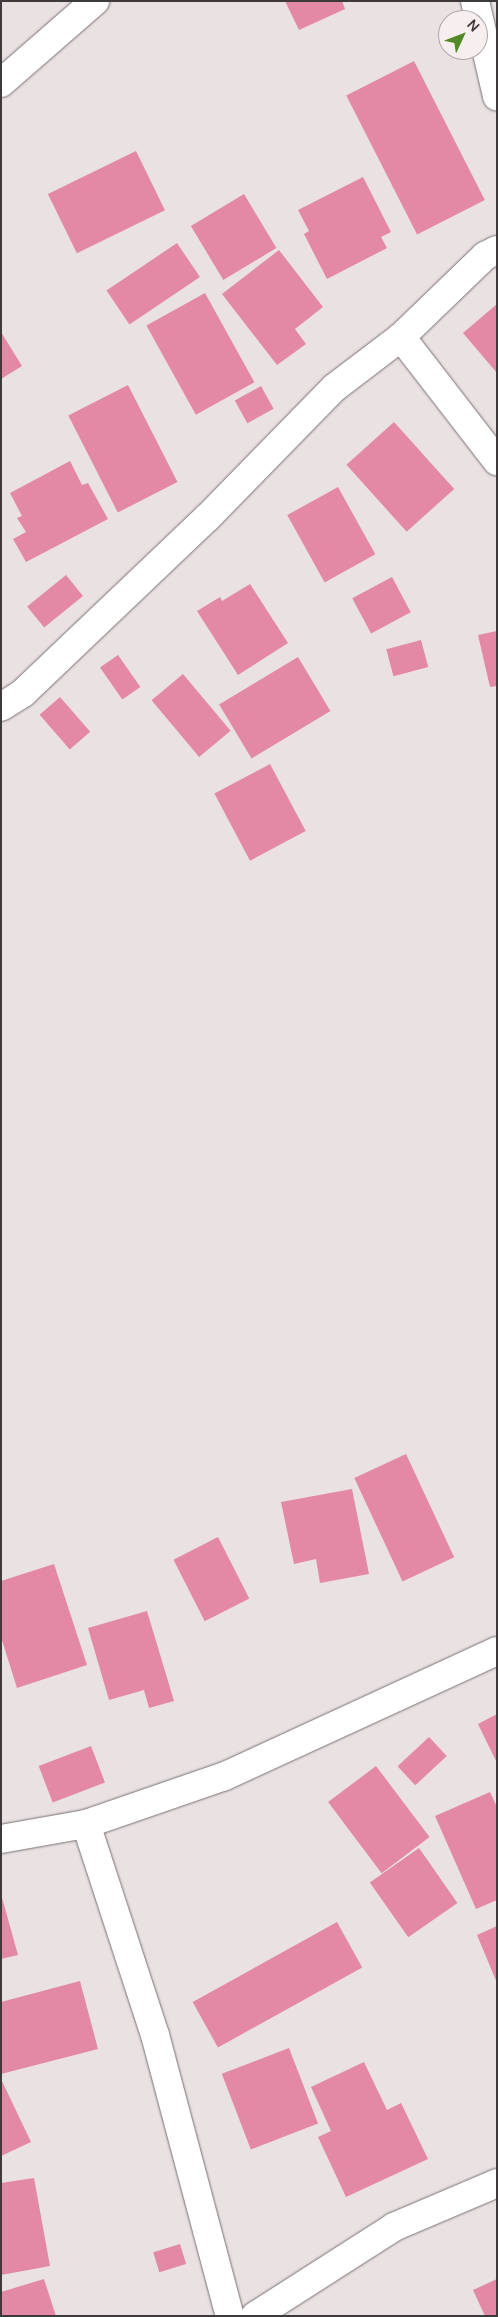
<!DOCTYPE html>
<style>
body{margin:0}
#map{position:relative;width:498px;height:2317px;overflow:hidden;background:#eae1e3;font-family:Manrope,sans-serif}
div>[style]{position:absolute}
.building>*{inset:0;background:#e389a5;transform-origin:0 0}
.roads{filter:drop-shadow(0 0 1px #797173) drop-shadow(0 0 1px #797173)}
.minor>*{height:28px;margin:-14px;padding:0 14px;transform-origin:14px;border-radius:14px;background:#fff}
span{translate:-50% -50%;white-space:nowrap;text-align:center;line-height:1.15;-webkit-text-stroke:4px #f7eef0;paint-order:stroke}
.frame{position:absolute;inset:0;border:2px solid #3e3a3b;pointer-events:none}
.north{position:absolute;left:438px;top:10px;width:50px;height:50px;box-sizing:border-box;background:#f7eef0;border:1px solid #ada6a8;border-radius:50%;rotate:47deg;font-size:14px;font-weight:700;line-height:20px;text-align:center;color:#3e3a3b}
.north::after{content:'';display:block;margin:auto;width:18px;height:22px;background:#538a25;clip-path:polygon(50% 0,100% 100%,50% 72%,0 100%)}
</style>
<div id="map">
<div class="building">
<div style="clip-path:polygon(285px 1px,342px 1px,345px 9px,299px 30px)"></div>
<div style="left:414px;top:61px;width:156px;height:76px;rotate:63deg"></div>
<div style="left:136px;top:151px;width:66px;height:98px;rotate:64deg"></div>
<div style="clip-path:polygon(363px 177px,391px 232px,381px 237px,387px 248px,327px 279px,304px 234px,309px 231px,298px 210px)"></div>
<div style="left:244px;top:194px;width:63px;height:62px;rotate:59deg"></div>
<div style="left:177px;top:243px;width:41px;height:85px;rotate:56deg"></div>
<div style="clip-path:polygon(279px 250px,323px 307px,295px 329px,306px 344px,277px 365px,222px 294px)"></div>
<div style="left:205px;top:293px;width:102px;height:67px;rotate:61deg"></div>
<div style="clip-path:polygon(497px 304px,497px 373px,463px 333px)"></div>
<div style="clip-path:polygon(1px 332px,22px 366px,1px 379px)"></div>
<div style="left:128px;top:385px;width:109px;height:67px;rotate:63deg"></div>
<div style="left:261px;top:386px;width:26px;height:30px;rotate:61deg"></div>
<div style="left:394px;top:422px;width:90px;height:64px;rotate:48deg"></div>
<div style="clip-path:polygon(70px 461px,82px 485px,88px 483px,108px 519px,26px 562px,13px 539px,26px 532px,17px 518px,22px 516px,10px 493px)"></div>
<div style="left:338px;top:487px;width:77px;height:58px;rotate:61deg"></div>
<div style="left:66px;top:575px;width:27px;height:50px;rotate:51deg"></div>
<div style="left:392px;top:577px;width:40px;height:45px;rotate:62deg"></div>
<div style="clip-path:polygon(250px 584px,288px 643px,238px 675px,197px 611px,220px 597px,222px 601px)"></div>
<div style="clip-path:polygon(497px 631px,497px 686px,490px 687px,478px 635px)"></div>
<div style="left:421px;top:640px;width:28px;height:36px;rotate:75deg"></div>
<div style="left:118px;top:655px;width:39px;height:22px;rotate:55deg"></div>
<div style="left:298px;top:657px;width:63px;height:92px;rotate:59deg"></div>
<div style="left:183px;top:674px;width:74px;height:41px;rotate:50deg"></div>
<div style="left:60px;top:697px;width:46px;height:27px;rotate:49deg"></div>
<div style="left:270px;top:764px;width:76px;height:63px;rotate:62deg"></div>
<div style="left:406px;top:1454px;width:114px;height:57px;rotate:65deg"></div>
<div style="clip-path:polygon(352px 1489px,369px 1574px,320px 1583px,316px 1559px,294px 1564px,281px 1502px)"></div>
<div style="left:218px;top:1537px;width:69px;height:50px;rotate:63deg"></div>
<div style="clip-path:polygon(54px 1564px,87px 1665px,17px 1688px,1px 1637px,1px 1581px)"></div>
<div style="clip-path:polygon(147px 1611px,174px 1701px,149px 1708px,144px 1690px,109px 1700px,88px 1628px)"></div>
<div style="clip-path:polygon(497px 1714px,497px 1763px,478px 1724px)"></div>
<div style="left:429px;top:1737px;width:26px;height:43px;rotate:47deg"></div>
<div style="left:91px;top:1746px;width:39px;height:56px;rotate:69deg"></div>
<div style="left:376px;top:1766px;width:89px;height:60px;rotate:53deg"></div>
<div style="clip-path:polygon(490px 1792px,497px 1807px,497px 1900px,476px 1909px,435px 1816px)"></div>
<div style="left:419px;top:1848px;width:67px;height:60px;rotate:55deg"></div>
<div style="clip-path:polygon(1px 1894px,18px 1955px,1px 1959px)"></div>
<div style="left:337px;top:1922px;width:52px;height:165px;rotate:61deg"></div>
<div style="clip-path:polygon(497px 1926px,497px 1983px,477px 1935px)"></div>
<div style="clip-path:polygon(80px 1981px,98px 2049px,1px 2074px,1px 2002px)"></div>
<div style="left:289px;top:2048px;width:81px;height:72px;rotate:69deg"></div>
<div style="clip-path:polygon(364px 2062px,387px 2110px,401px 2103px,428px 2159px,346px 2197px,318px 2137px,331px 2131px,311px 2087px)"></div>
<div style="clip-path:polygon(1px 2079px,31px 2142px,1px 2156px)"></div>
<div style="clip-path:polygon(34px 2178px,50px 2266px,1px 2275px,1px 2183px)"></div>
<div style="left:180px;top:2244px;width:21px;height:28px;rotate:73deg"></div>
<div style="clip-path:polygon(44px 2279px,56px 2316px,1px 2316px,1px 2292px)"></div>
<div style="clip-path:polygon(497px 2279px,497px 2316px,485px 2316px,473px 2290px)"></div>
</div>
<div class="roads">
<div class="minor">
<div style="left:475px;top:1px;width:98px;rotate:77deg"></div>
<div style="left:1px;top:83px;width:125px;rotate:-41.1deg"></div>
<div style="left:401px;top:337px;width:157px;rotate:52.3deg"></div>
<div style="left:1px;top:707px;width:26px;rotate:-32deg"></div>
<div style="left:23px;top:693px;width:255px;rotate:-43.6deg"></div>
<div style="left:208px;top:517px;width:180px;rotate:-45.7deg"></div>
<div style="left:334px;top:388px;width:84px;rotate:-37.3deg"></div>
<div style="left:401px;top:337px;width:117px;rotate:-44deg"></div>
<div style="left:485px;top:256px;width:13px;rotate:-27deg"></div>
<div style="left:86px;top:1824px;width:222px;rotate:71.9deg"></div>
<div style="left:155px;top:2035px;width:291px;rotate:75.1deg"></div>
<div style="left:1px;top:1839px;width:86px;rotate:-10deg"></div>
<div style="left:86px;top:1824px;width:147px;rotate:-19.1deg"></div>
<div style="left:225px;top:1776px;width:299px;rotate:-24.7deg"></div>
<div style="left:255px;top:2316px;width:165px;rotate:-32.6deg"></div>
<div style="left:394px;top:2227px;width:112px;rotate:-23.1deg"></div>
</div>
</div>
<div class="frame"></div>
<div class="north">N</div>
</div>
